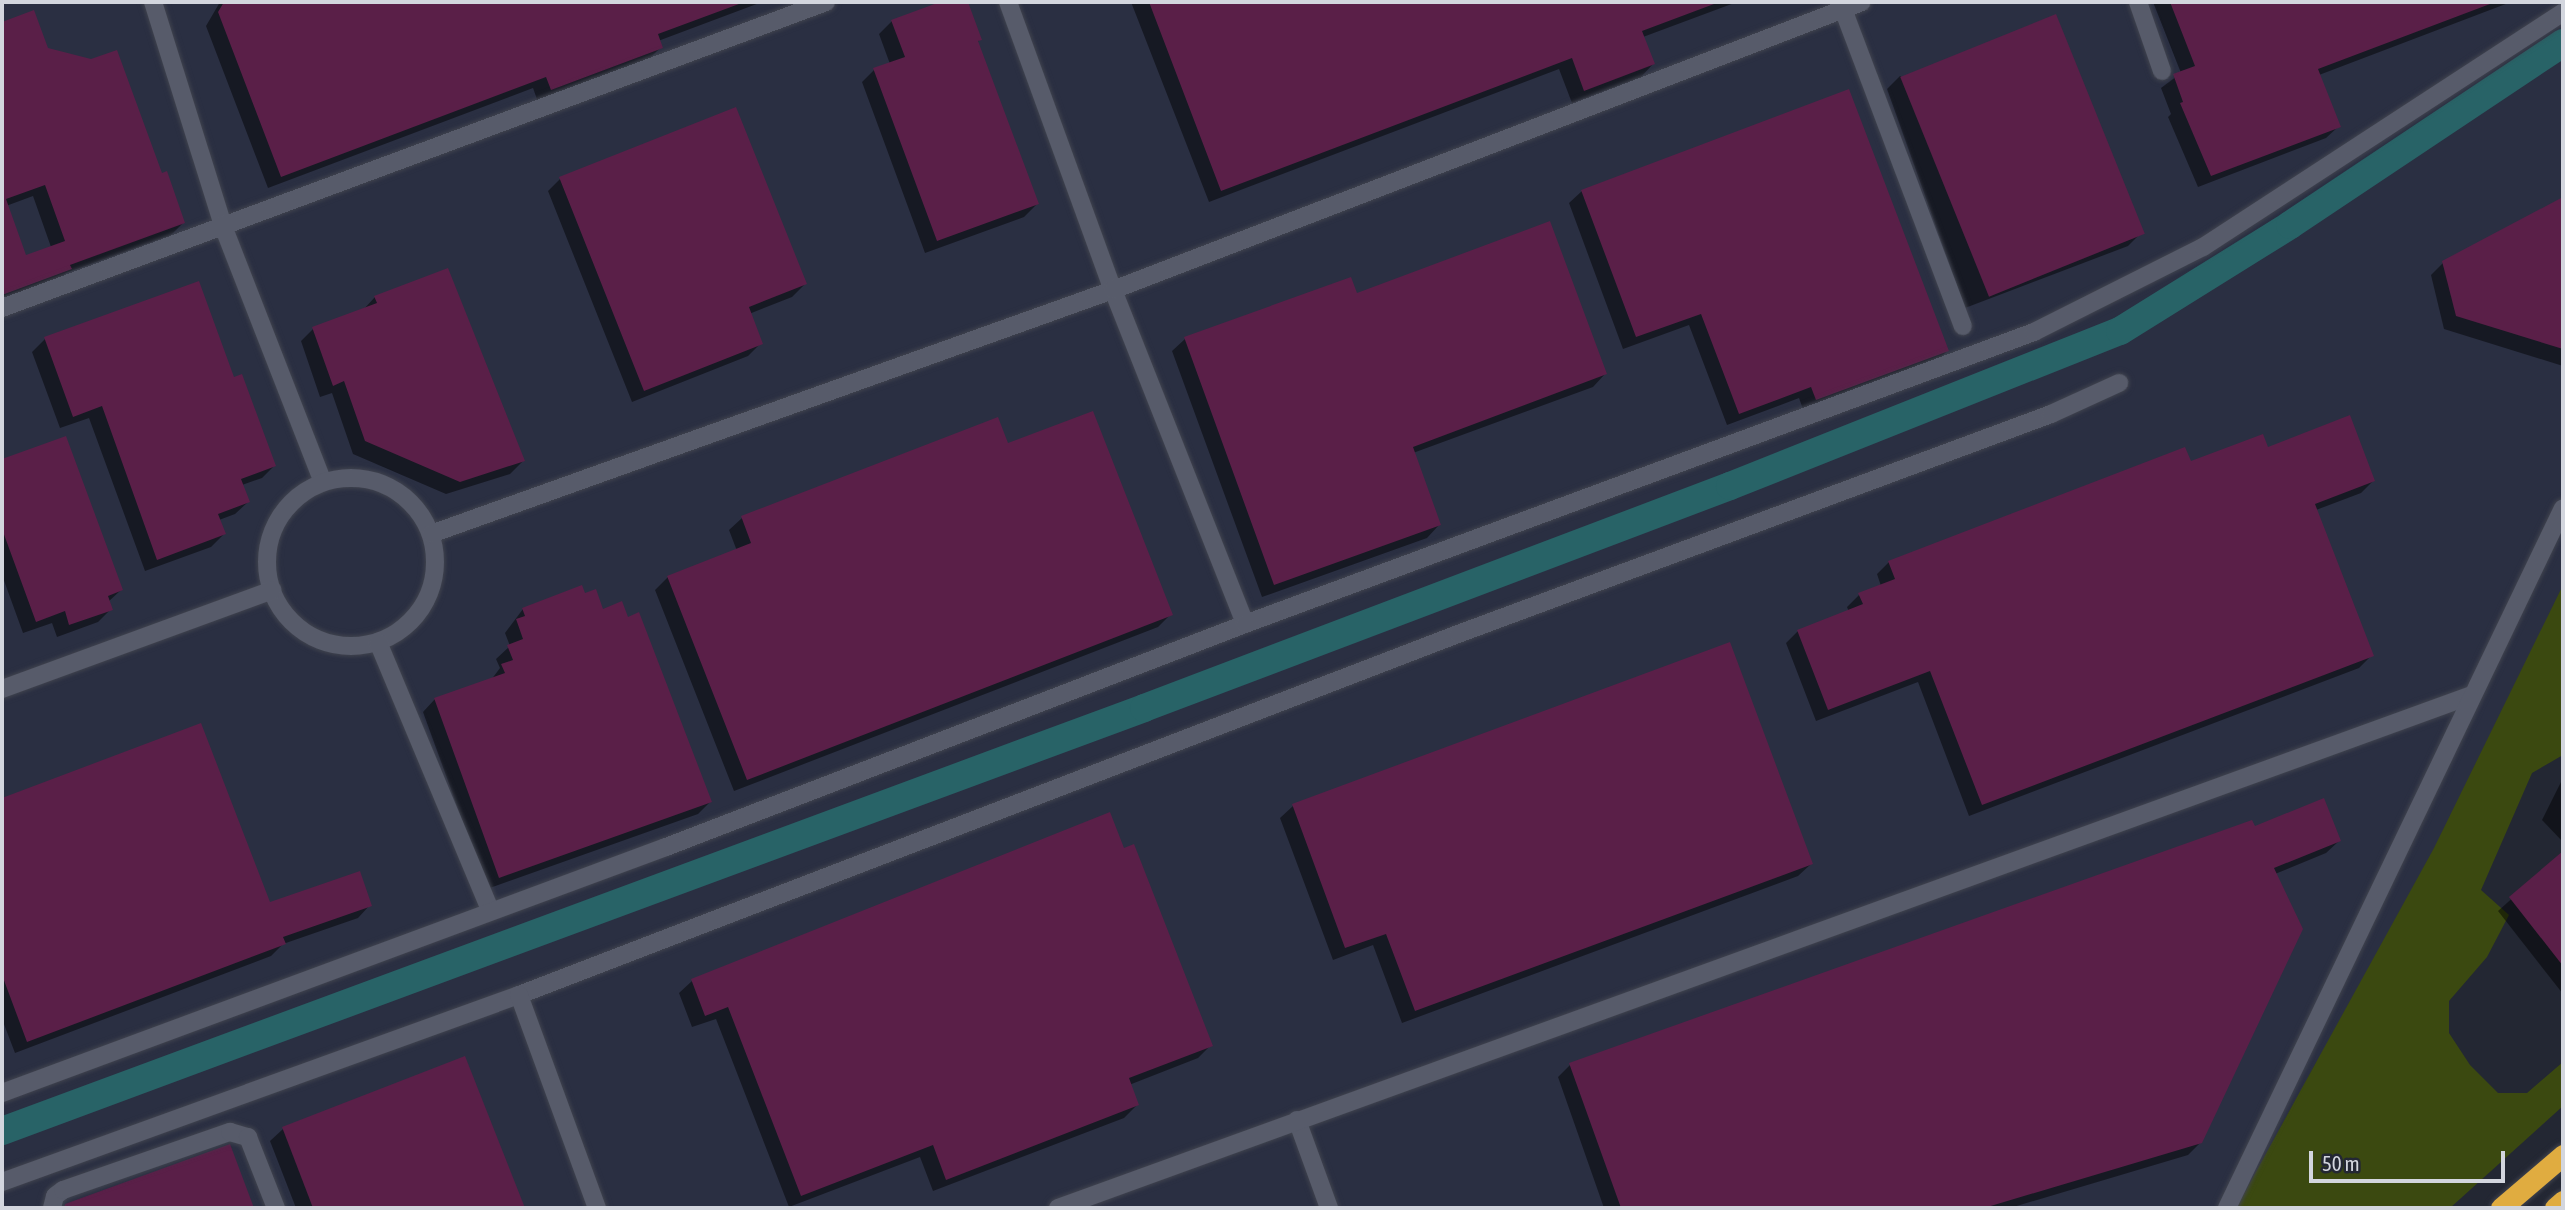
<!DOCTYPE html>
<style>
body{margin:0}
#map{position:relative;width:2565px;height:1210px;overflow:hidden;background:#232733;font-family:"Asap Condensed",sans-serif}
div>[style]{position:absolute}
.built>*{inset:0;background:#2a2f42}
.green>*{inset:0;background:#3b4910}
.shadow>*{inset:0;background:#0007}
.canal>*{height:28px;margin:-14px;padding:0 14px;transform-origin:14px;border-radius:14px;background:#286367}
.building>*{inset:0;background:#5a1f48;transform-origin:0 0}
.roads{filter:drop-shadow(0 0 2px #40434e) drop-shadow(0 0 2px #40434e)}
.minor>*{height:18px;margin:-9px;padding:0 9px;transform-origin:9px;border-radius:9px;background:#575b6a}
.minor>.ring{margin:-9px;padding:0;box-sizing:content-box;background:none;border:18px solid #575b6a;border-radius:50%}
.highway>*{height:21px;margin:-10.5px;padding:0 10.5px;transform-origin:10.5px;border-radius:10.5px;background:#e0ac40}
span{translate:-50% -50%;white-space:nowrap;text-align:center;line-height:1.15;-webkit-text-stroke:6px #232733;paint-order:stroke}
.frame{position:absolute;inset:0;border:4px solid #d3d6de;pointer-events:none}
.scale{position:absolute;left:2309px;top:1151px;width:196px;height:32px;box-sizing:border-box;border:4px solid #d3d6de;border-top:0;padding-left:9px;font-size:21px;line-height:24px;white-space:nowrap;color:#d3d6de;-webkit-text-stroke:5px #232733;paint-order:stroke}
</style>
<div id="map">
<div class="built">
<div style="clip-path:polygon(2px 2px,2563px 2px,2563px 650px,2265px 1208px,2px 1208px)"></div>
</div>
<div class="green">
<div style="clip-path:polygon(2563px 585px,2563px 755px,2532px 773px,2481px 890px,2509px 915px,2487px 957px,2449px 1001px,2449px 1033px,2470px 1065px,2498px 1093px,2527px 1093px,2563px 1062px,2563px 1106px,2450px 1208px,2236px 1208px,2434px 848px)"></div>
</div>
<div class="shadow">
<div style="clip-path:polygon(220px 2px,762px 2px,658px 41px,661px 47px,648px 60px,538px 102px,533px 88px,268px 188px,206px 26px)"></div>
<div style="clip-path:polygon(945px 2px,966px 2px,980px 39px,977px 43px,1037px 204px,1024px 217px,925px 253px,862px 82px,874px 70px,890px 64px,879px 34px,892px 21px)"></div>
<div style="clip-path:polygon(1131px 2px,1737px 2px,1643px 37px,1653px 64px,1641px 77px,1572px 103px,1559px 69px,1209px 202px)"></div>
<div style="clip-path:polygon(2153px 2px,2511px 2px,2319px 75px,2339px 126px,2326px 138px,2198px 187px,2168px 117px,2171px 114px,2161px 88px,2181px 73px)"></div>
<div style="clip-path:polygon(evenodd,33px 12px,47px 49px,91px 61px,161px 175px,183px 223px,171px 235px,66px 273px,58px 281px,2px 301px,2px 24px,33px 12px,33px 196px,51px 247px,24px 257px,6px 206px,33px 196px)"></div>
<div style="clip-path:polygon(1900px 76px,2141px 233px,2128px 246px,1965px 308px,1887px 89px)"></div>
<div style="clip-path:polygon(560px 179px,805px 284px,792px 297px,749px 314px,761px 343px,748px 356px,632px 402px,548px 191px)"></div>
<div style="clip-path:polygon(1582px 191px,1947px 351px,1935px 363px,1804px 412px,1799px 398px,1727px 425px,1689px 325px,1623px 349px,1569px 203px)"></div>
<div style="clip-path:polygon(2563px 199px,2563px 366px,2444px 329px,2431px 275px,2444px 262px)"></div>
<div style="clip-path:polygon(1356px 295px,1605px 374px,1593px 387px,1413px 453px,1439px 525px,1427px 538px,1262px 597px,1172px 351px,1185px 339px)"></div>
<div style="clip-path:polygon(375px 297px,523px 461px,510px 474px,446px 494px,353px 454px,332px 393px,320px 397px,301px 341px,313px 329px,363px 310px)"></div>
<div style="clip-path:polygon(45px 339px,233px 379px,274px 466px,262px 478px,242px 485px,248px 502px,235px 514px,219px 520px,224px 534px,211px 547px,145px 571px,89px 418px,60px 428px,32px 352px)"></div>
<div style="clip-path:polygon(65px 438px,121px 590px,108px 602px,111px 609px,98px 622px,57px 637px,52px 623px,23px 633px,2px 575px,2px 461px)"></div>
<div style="clip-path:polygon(1007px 445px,1171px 614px,1158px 627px,734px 791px,655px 590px,668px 577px,737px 551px,729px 530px,742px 518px)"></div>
<div style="clip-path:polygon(2267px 449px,2373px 481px,2361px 493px,2316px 510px,2372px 655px,2359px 668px,1969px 816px,1918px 682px,1816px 721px,1786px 643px,1798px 631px,1849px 612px,1847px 607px,1859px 595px,1881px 586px,1877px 574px,1889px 562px,2190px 464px)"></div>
<div style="clip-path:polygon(584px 595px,602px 611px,710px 802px,698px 814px,487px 889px,423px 712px,435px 699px,491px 680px,500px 668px,496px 659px,510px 646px,505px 633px,523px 609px)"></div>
<div style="clip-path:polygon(200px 725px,269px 905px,370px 905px,358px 918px,283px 944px,271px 956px,15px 1053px,2px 1019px,2px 800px)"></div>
<div style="clip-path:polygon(2563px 778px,2563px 842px,2542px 820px)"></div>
<div style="clip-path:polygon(1293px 806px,1811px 864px,1798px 876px,1402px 1023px,1373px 945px,1333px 960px,1280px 818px)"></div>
<div style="clip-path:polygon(2254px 829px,2339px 841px,2326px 853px,2275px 874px,2201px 1142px,2188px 1155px,2010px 1208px,1604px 1208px,1558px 1077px,1570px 1065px)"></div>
<div style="clip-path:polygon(2563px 853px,2563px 994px,2498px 911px)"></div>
<div style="clip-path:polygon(692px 981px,1211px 1045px,1198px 1058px,1129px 1085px,1137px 1105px,1124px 1118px,933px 1191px,920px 1157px,789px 1207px,716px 1019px,692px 1027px,679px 993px)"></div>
<div style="clip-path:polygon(464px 1058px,523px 1208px,296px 1208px,270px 1141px,283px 1129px)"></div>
<div style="clip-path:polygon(229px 1146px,253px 1208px,63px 1208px,66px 1205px)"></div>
</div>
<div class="canal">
<div style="left:2px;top:1131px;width:1218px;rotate:-20.32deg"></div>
<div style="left:1144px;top:708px;width:627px;rotate:-20.75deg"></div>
<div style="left:1730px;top:486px;width:420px;rotate:-21.7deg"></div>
<div style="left:2120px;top:331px;width:200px;rotate:-31.9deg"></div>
<div style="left:2290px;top:225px;width:328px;rotate:-33.7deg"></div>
</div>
<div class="building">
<div style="clip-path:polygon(224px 2px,739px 2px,739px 4px,658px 34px,663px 48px,551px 90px,546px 77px,281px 177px,218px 12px)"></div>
<div style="clip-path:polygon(940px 2px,968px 2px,982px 40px,978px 41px,1039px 204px,937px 241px,873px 68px,905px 57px,891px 20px)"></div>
<div style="clip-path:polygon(1149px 2px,1714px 2px,1714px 4px,1642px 31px,1655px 64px,1584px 91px,1572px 58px,1221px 191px)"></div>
<div style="clip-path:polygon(2170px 2px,2489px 2px,2490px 4px,2318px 69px,2341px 127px,2211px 176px,2180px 103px,2183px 102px,2173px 74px,2195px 66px)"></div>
<div style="clip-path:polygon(evenodd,34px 10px,48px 48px,91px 59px,117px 50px,162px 173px,167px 171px,185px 223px,70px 265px,72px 269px,2px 295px,2px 22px,34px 10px,45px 185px,65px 241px,26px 255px,6px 199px,45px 185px)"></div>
<div style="left:2056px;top:14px;width:237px;height:168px;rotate:68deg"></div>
<div style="clip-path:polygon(1849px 89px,1949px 351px,1816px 400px,1811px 387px,1739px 414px,1701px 314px,1636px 337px,1581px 190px)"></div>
<div style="clip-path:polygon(736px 107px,807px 284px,749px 307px,763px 344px,644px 391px,559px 177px)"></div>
<div style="clip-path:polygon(2563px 197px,2563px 349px,2456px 316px,2442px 261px)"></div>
<div style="clip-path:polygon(1550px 221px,1607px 374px,1413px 447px,1441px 525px,1274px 585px,1184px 337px,1351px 277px,1357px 293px)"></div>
<div style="clip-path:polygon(448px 268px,525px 461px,460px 482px,365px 441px,344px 381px,333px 386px,312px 327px,377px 303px,374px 296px)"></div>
<div style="clip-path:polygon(199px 281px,234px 377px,242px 374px,276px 466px,241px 479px,250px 502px,218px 514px,226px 534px,157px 560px,102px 406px,73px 417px,44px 337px)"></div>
<div style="clip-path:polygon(1093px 411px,1173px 615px,747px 780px,667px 576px,751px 543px,741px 516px,998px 417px,1008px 443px)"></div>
<div style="clip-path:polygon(2350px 415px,2375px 481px,2315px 504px,2374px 656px,1982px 805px,1930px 671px,1828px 710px,1797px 630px,1863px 604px,1858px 593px,1895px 579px,1888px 561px,2185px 447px,2191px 461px,2263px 434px,2268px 447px)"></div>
<div style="clip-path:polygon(66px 436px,123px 590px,108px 596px,113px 610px,69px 625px,65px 611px,36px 622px,2px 529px,2px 459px)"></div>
<div style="clip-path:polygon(582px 585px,585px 593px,596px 589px,603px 609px,622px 601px,628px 617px,639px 612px,712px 802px,499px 878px,434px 698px,505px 673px,501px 664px,513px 660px,507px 645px,523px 639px,516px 619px,525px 616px,522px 608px)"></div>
<div style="clip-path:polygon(1730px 642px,1813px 864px,1415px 1011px,1386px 934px,1345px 948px,1292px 804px)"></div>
<div style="clip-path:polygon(201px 723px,270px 902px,360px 871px,372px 906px,283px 937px,286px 944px,27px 1042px,2px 975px,2px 798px)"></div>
<div style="clip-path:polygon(2324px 798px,2341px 841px,2274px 868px,2303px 929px,2202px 1143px,1984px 1208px,1621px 1208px,1569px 1063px,2252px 820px,2255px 826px)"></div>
<div style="clip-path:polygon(1110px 812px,1124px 848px,1134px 844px,1213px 1046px,1129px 1078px,1139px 1105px,946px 1180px,933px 1145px,801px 1196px,728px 1007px,705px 1016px,691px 979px)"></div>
<div style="clip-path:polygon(2563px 851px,2563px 966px,2509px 897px)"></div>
<div style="clip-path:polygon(465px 1056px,525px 1208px,313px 1208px,282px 1127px)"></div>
<div style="clip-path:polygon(230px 1144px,254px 1208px,64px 1208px,65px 1204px)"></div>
</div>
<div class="roads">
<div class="minor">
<div style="left:153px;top:2px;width:235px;rotate:72.6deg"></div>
<div style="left:223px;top:226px;width:275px;rotate:68.7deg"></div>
<div style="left:1008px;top:2px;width:307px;rotate:70deg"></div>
<div style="left:1113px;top:290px;width:359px;rotate:68.4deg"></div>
<div style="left:2138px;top:2px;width:73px;rotate:70.8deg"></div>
<div style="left:1843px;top:9px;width:339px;rotate:69.3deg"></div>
<div style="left:2px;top:308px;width:879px;rotate:-20.37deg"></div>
<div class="ring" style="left:267px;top:478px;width:150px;height:150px"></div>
<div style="left:431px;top:534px;width:724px;rotate:-19.69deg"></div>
<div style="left:1113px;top:290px;width:802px;rotate:-21.03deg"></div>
<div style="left:378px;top:642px;width:290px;rotate:67.3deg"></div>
<div style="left:2px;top:689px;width:288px;rotate:-20.1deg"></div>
<div style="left:519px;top:995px;width:1006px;rotate:-21.03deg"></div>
<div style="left:1458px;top:634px;width:632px;rotate:-20.35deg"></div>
<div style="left:2051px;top:414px;width:75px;rotate:-24.5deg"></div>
<div style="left:2px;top:1093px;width:708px;rotate:-20.33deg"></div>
<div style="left:666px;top:847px;width:620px;rotate:-21.06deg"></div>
<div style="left:1245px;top:624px;width:841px;rotate:-20.31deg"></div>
<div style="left:2034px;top:332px;width:189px;rotate:-26.7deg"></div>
<div style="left:2203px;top:247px;width:430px;rotate:-33.1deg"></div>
<div style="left:1297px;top:1120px;width:94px;rotate:70deg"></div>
<div style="left:2px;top:1182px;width:550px;rotate:-19.89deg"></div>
<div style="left:519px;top:995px;width:227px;rotate:69.9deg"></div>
<div style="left:52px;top:1208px;width:12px;rotate:-76deg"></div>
<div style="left:55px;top:1196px;width:10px;rotate:-37deg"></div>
<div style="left:63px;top:1190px;width:177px;rotate:-19.2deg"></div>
<div style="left:230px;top:1132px;width:19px;rotate:16deg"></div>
<div style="left:248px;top:1137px;width:76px;rotate:68.5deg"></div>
<div style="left:1058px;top:1208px;width:1504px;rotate:-19.94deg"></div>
<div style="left:2227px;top:1208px;width:776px;rotate:-64.36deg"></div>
</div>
<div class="highway">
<div style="left:2501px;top:1208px;width:82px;rotate:-40.5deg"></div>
<div style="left:2555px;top:1208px;width:11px;rotate:-41deg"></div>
</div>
</div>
<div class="frame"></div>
<div class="scale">50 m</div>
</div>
